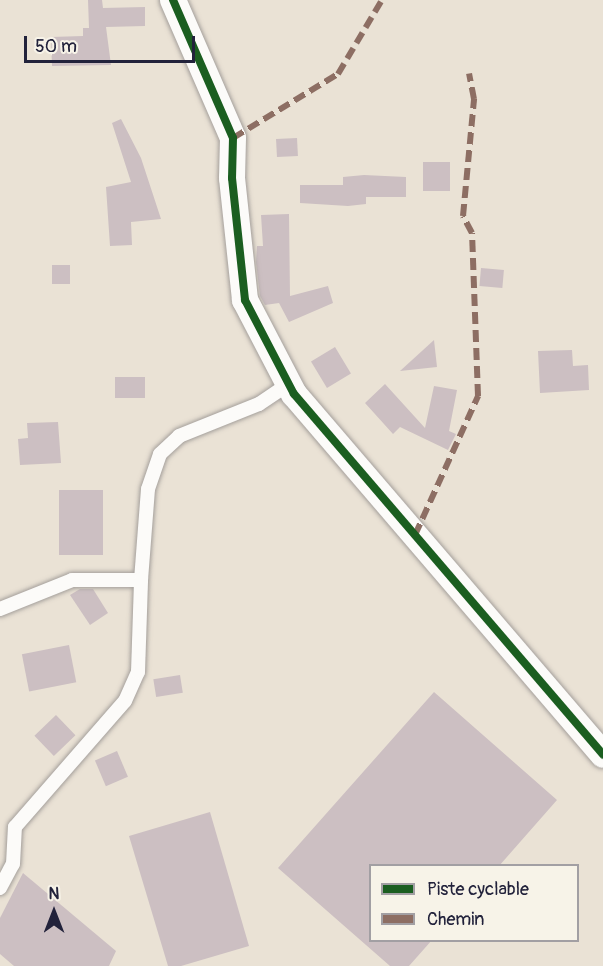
<!DOCTYPE html>
<style>
body{margin:0}
#map{position:relative;width:603px;height:966px;overflow:hidden;background:#eae2d5;font-family:Pangolin,sans-serif}
div>[style]{position:absolute}
.building>*{inset:0;background:#ccbfc2;transform-origin:0 0}
.roads{filter:drop-shadow(0 0 2px #a49f9b) drop-shadow(0 0 2px #a49f9b)}
.lane>*{height:14px;margin:-7px;padding:0 7px;transform-origin:7px;border-radius:7px;background:#fcfbf9}
.street>*{height:26px;margin:-13px;padding:0 13px;transform-origin:13px;border-radius:13px;background:#fcfbf9}
.quiet>*{height:6px;margin-top:-3px;transform-origin:0;background:repeating-linear-gradient(90deg,#8d6e63 0 12px,transparent 0 18px)}
.cycleway>*{height:8px;margin:-4px;padding:0 4px;transform-origin:4px;border-radius:4px;background:#1b5e20}
span{translate:-50% -50%;white-space:nowrap;text-align:center;line-height:1.15;-webkit-text-stroke:4.5px #f7f3e8;paint-order:stroke}
.legend{position:absolute;left:369px;top:864px;width:210px;height:78px;box-sizing:border-box;background:#f7f3e8;border:2px solid #a29fa3;margin:0;padding:8px 10px;list-style:none;font-size:18px;color:#22223b}
.legend li{display:flex;align-items:center;gap:12px;height:30px}
.legend b{width:30px;border:2px solid #a29fa3}
.north{position:absolute;left:24px;top:882px;width:60px;height:60px;-webkit-text-stroke:4px #f7f3e8;paint-order:stroke;rotate:0deg;font-size:16px;font-weight:700;line-height:24px;text-align:center;color:#22223b}
.north::after{content:'';display:block;margin:auto;width:21px;height:27px;background:#22223b;clip-path:polygon(50% 0,100% 100%,50% 72%,0 100%)}
.scale{position:absolute;left:24px;top:36px;width:171px;height:27px;box-sizing:border-box;border:3px solid #22223b;border-top:0;padding-left:8px;font-size:18px;line-height:21px;white-space:nowrap;color:#22223b;-webkit-text-stroke:4px #f7f3e8;paint-order:stroke}
</style>
<div id="map">
<div class="building">
<div style="clip-path:polygon(88px 0,102px 0,103px 8px,145px 7px,145px 26px,106px 27px,111px 65px,52px 66px,51px 37px,83px 36px,83px 28px,89px 28px)"></div>
<div style="clip-path:polygon(121px 119px,141px 158px,161px 219px,131px 222px,132px 245px,110px 246px,106px 187px,131px 182px,112px 123px)"></div>
<div style="left:297px;top:138px;width:18px;height:21px;rotate:87deg"></div>
<div style="left:423px;top:162px;width:27px;height:29px"></div>
<div style="clip-path:polygon(364px 175px,406px 177px,406px 197px,366px 197px,366px 204px,348px 206px,300px 203px,300px 185px,343px 185px,343px 177px)"></div>
<div style="clip-path:polygon(289px 214px,290px 296px,328px 286px,333px 303px,289px 322px,279px 303px,265px 305px,260px 296px,256px 262px,257px 246px,263px 246px,261px 215px)"></div>
<div style="left:52px;top:265px;width:18px;height:19px"></div>
<div style="left:481px;top:268px;width:23px;height:18px;rotate:5deg"></div>
<div style="clip-path:polygon(434px 340px,437px 367px,400px 371px)"></div>
<div style="left:335px;top:347px;width:31px;height:28px;rotate:59deg"></div>
<div style="clip-path:polygon(572px 350px,573px 366px,588px 365px,589px 390px,540px 393px,538px 351px)"></div>
<div style="left:115px;top:377px;width:30px;height:21px"></div>
<div style="clip-path:polygon(385px 384px,425px 428px,434px 386px,457px 390px,449px 431px,456px 434px,448px 450px,400px 427px,393px 434px,365px 403px)"></div>
<div style="clip-path:polygon(58px 422px,61px 463px,20px 465px,18px 439px,28px 438px,27px 423px)"></div>
<div style="left:59px;top:490px;width:44px;height:65px"></div>
<div style="clip-path:polygon(80px 589px,93px 589px,108px 613px,90px 625px,70px 595px)"></div>
<div style="left:69px;top:645px;width:38px;height:48px;rotate:79deg"></div>
<div style="left:180px;top:675px;width:18px;height:27px;rotate:81deg"></div>
<div style="clip-path:polygon(434px 692px,557px 800px,499px 866px,370px 866px,370px 940px,432px 940px,409px 966px,390px 966px,278px 868px)"></div>
<div style="left:56px;top:715px;width:28px;height:30px;rotate:46deg"></div>
<div style="left:117px;top:751px;width:28px;height:24px;rotate:67deg"></div>
<div style="clip-path:polygon(210px 812px,249px 946px,181px 966px,168px 966px,129px 836px)"></div>
<div style="clip-path:polygon(23px 873px,116px 951px,109px 966px,14px 966px,0 954px,0 918px)"></div>
</div>
<div class="roads">
<div class="lane">
<div style="left:0;top:609px;width:78px;rotate:-21.9deg"></div>
<div style="left:72px;top:580px;width:69px"></div>
<div style="left:141px;top:580px;width:91px;rotate:-85.6deg"></div>
<div style="left:148px;top:489px;width:37px;rotate:-71deg"></div>
<div style="left:160px;top:454px;width:26px;rotate:-43deg"></div>
<div style="left:179px;top:436px;width:86px;rotate:-21.8deg"></div>
<div style="left:259px;top:404px;width:36px;rotate:-34deg"></div>
<div style="left:0;top:888px;width:27px;rotate:-62deg"></div>
<div style="left:13px;top:864px;width:37px;rotate:-87deg"></div>
<div style="left:15px;top:827px;width:167px;rotate:-48.9deg"></div>
<div style="left:125px;top:701px;width:32px;rotate:-66deg"></div>
<div style="left:138px;top:672px;width:92px;rotate:-88.1deg"></div>
</div>
<div class="street">
<div style="left:173px;top:0;width:150px;rotate:66.5deg"></div>
<div style="left:233px;top:138px;width:40px;rotate:91.4deg"></div>
<div style="left:232px;top:178px;width:123px;rotate:83.9deg"></div>
<div style="left:245px;top:300px;width:106px;rotate:62.5deg"></div>
<div style="left:294px;top:394px;width:475px;rotate:49.4deg"></div>
</div>
</div>
<div class="quiet">
<div style="left:233px;top:138px;width:123px;rotate:-31.4deg"></div>
<div style="left:338px;top:74px;width:86px;rotate:-59.3deg"></div>
<div style="left:415px;top:535px;width:153px;rotate:-65.6deg"></div>
<div style="left:478px;top:396px;width:163px;rotate:-92.1deg"></div>
<div style="left:472px;top:233px;width:19px;rotate:-118deg"></div>
<div style="left:463px;top:216px;width:118px;rotate:-84.6deg"></div>
<div style="left:474px;top:99px;width:26px;rotate:-101deg"></div>
</div>
<div class="cycleway">
<div style="left:173px;top:0;width:150px;rotate:66.5deg"></div>
<div style="left:233px;top:138px;width:40px;rotate:91.4deg"></div>
<div style="left:232px;top:178px;width:123px;rotate:83.9deg"></div>
<div style="left:245px;top:300px;width:106px;rotate:62.5deg"></div>
<div style="left:294px;top:394px;width:475px;rotate:49.4deg"></div>
</div>
<ul class="legend">
<li><b style="height:8px;background:#1b5e20"></b>Piste cyclable</li>
<li><b style="height:8px;background:#8d6e63"></b>Chemin</li>
</ul>
<div class="north">N</div>
<div class="scale">50 m</div>
</div>
